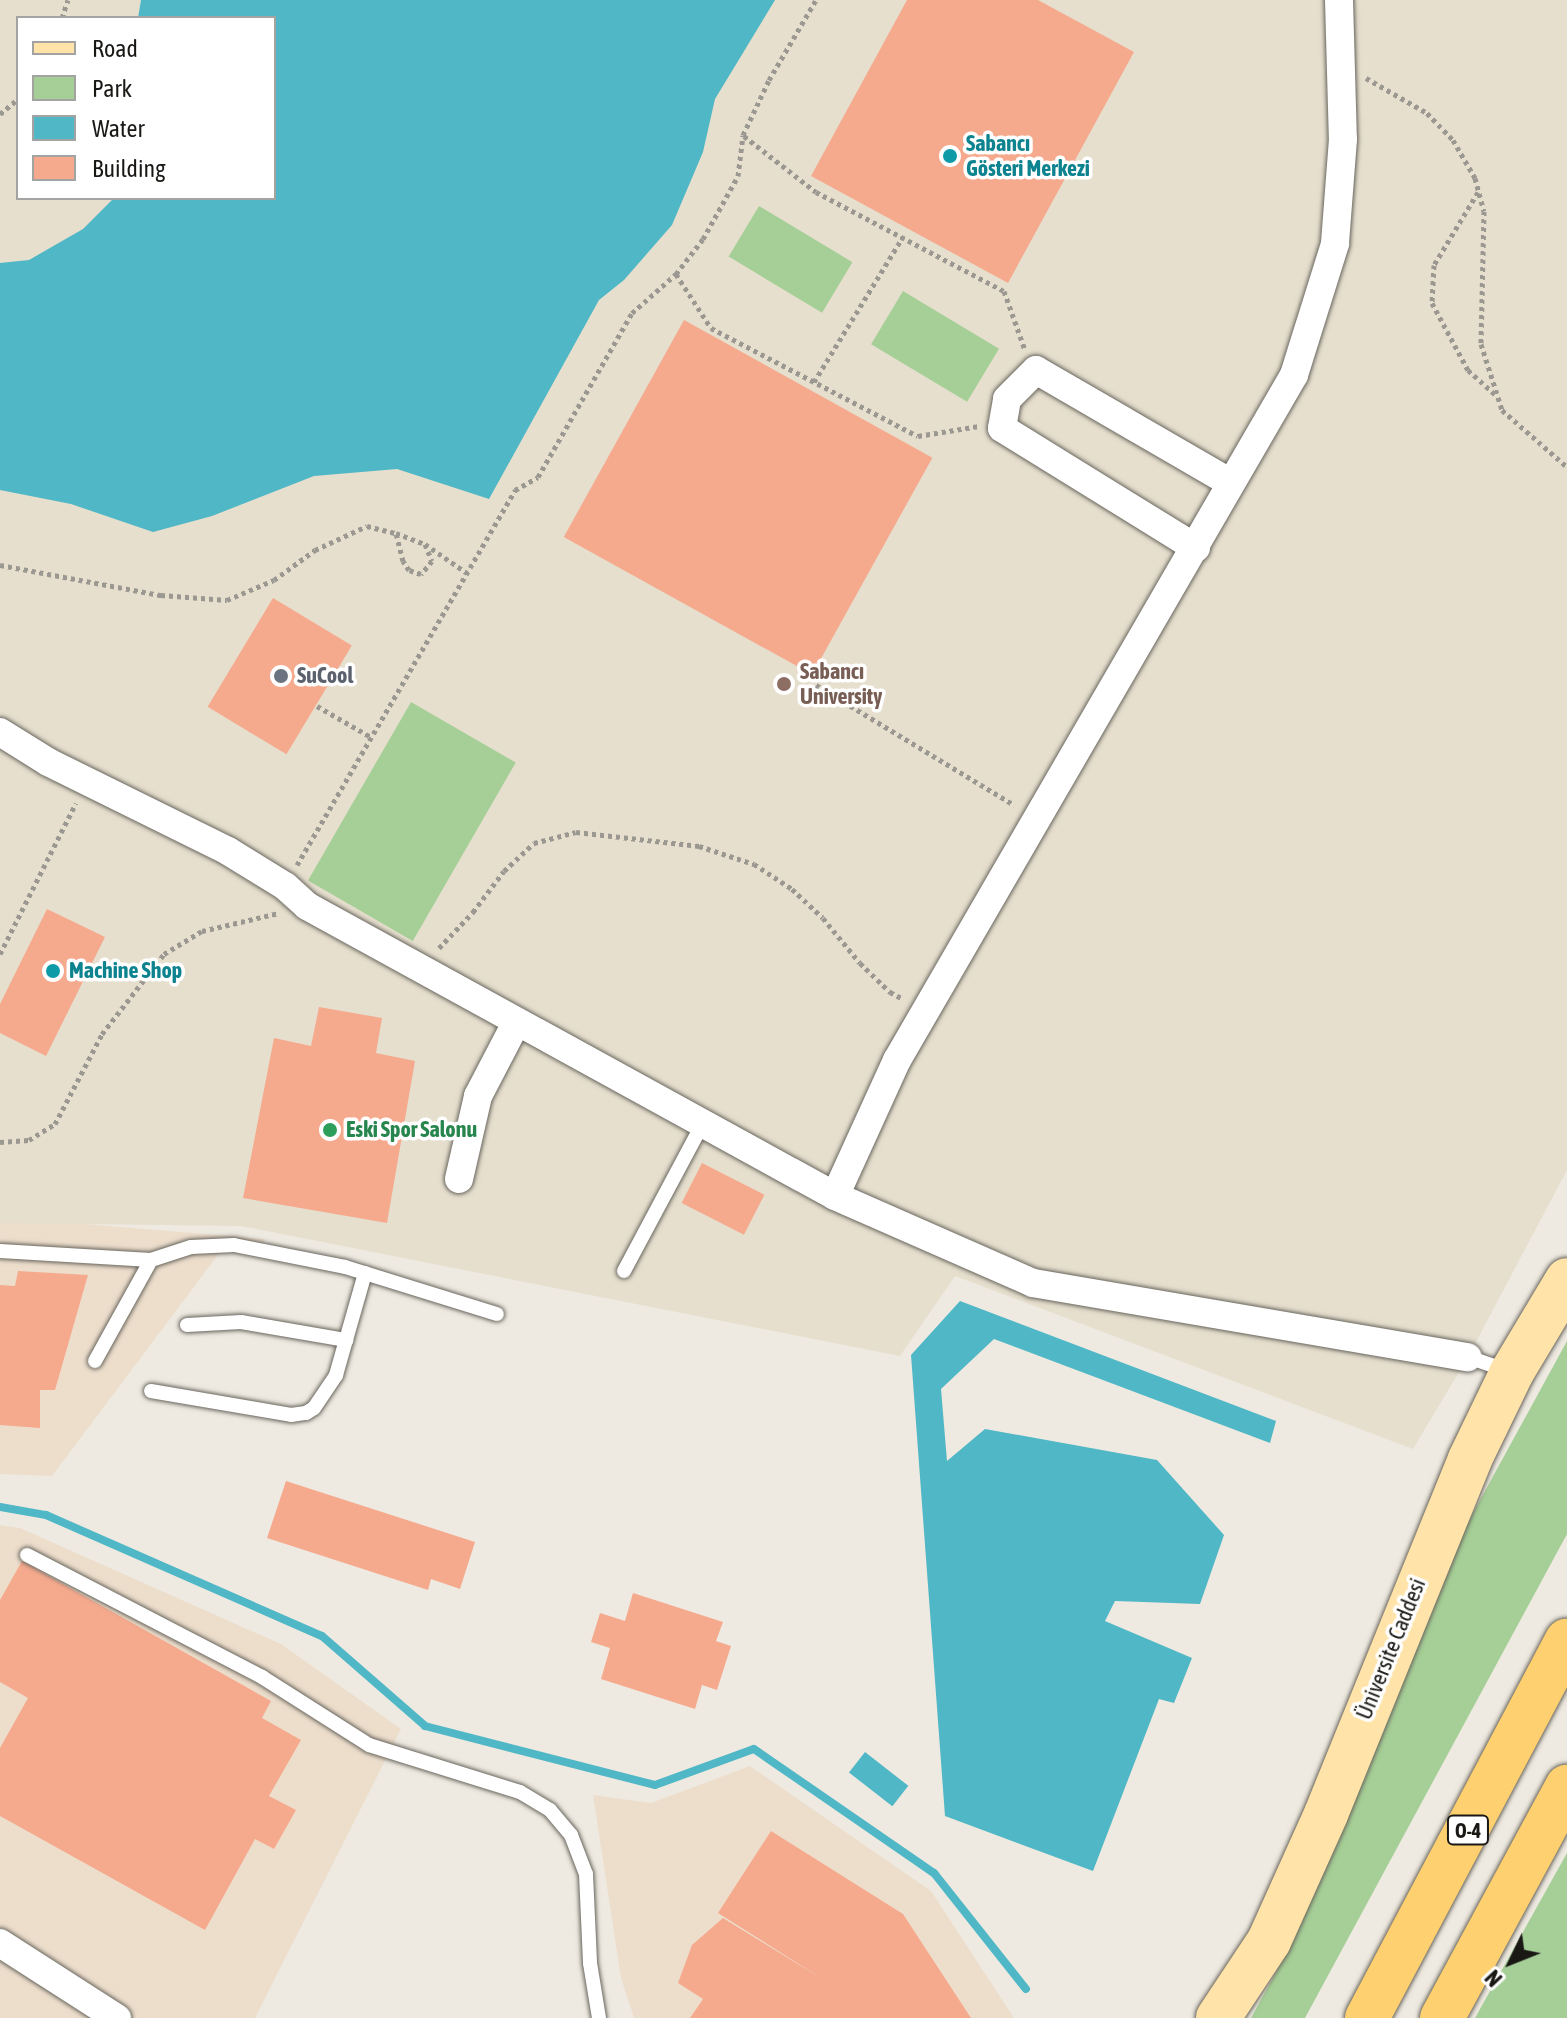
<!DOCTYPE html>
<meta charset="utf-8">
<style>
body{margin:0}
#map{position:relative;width:1567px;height:2018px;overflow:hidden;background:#eeeae1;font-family:"Asap Condensed",sans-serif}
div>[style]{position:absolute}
.industrial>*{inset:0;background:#eddecc}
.built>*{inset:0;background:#e6dfce}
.green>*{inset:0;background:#a6cf97;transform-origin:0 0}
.water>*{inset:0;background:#4fb7c5;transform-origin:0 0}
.stream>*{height:8px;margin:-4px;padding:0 4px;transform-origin:4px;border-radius:4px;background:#4fb7c5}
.building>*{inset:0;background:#f5aa8e;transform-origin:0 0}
.path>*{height:5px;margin-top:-2.5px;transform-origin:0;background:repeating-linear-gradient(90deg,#9b9891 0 4px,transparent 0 8px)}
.roads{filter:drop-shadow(0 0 2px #69665e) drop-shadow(0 0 2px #69665e)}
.lane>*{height:14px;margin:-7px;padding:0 7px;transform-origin:7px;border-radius:7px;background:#fff}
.street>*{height:28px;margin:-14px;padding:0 14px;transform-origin:14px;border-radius:14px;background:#fff}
.primary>*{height:44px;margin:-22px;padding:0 22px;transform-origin:22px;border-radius:22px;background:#ffe3a9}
.highway>*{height:44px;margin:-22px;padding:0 22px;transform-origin:22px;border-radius:22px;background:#ffd06f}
.dots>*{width:22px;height:22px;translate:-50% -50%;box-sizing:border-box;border:4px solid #fff;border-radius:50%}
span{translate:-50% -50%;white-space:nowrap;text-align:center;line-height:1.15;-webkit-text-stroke:7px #fff;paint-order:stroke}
.shield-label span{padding:2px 6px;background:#fff;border:2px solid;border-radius:6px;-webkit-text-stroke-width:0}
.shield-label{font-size:20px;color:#191815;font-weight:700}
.culture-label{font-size:22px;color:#0d838f;font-weight:700}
.left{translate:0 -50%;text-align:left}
.education-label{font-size:22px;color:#785e54;font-weight:700}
.worship-label{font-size:22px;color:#5b616d;font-weight:700}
.leisure-label{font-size:22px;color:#27864d;font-weight:700}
.street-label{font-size:22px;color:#191815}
.legend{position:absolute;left:16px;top:16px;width:260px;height:184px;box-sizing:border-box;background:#fff;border:2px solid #a3a3a1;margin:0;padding:10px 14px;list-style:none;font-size:24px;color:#191815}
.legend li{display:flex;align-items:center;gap:16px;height:40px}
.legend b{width:40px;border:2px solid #a3a3a1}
.north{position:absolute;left:1471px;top:1922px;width:80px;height:80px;-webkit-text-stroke:6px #fff;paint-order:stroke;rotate:227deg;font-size:22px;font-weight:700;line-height:32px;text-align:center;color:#191815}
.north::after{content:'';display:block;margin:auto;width:28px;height:36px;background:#191815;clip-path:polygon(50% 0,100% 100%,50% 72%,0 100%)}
</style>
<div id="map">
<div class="industrial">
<div style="clip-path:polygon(0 1217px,265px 1239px,258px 1256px,221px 1251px,52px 1476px,0 1474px)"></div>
<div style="clip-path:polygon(0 1525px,20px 1528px,281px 1644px,401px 1729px,255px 2018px,0 2018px)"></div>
<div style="clip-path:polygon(750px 1766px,931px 1891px,1014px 2018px,634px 2018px,621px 1978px,593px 1795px,651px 1803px)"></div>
</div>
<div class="built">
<div style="clip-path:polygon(evenodd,0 0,1567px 0,1567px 1170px,1468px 1357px,1413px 1449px,955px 1276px,900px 1356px,241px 1226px,0 1223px,0 0,18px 18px,274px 18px,274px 198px,18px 198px,18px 18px)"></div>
</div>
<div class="green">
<div style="left:759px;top:206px;width:109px;height:59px;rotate:31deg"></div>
<div style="left:903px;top:291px;width:112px;height:62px;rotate:31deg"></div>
<div style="left:411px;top:702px;width:121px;height:206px;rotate:30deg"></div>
<div style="clip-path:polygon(1567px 1341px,1567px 1534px,1305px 2018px,1251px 2018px,1287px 1952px,1456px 1544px)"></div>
<div style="clip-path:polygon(1567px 1853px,1567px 2018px,1475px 2018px)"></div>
</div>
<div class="water">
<div style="clip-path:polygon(141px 0,775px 0,715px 99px,703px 152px,672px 225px,624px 280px,599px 300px,489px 499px,397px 469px,314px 476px,212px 516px,153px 532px,71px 504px,0 490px,0 263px,29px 260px,83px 229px,114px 198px,274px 198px,274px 18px,138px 18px)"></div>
<div style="clip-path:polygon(960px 1301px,1276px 1421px,1270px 1443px,994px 1339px,941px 1389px,947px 1461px,985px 1429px,1157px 1460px,1224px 1535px,1200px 1604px,1115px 1601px,1105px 1621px,1192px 1658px,1174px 1703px,1159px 1699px,1093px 1871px,945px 1816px,911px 1355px)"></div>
<div style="left:865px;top:1752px;width:55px;height:26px;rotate:38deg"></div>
</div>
<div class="stream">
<div style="left:0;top:1507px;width:47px;rotate:9.9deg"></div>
<div style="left:46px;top:1515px;width:301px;rotate:23.7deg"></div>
<div style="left:322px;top:1636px;width:137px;rotate:41.1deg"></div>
<div style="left:425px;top:1726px;width:237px;rotate:14.4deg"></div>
<div style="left:655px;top:1785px;width:105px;rotate:-20deg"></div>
<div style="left:754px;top:1749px;width:219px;rotate:34.6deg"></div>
<div style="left:934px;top:1873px;width:148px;rotate:51.6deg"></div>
</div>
<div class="building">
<div style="clip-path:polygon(907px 0,1038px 0,1134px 52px,1008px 283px,811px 176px)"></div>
<div style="left:684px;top:320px;width:284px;height:248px;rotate:29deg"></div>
<div style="left:273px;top:598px;width:92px;height:127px;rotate:31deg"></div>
<div style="clip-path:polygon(47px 909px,105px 937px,46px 1056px,0 1033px,0 1004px)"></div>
<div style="clip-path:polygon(319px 1007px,382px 1018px,376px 1053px,415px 1061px,387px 1223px,243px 1198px,274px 1038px,311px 1046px)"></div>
<div style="left:702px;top:1163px;width:70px;height:45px;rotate:27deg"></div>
<div style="clip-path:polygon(18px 1271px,88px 1275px,55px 1390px,40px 1390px,40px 1428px,0 1425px,0 1285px,15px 1286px)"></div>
<div style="clip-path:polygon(286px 1481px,475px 1542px,460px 1589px,431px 1579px,428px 1590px,267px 1538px)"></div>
<div style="clip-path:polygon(22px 1561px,271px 1701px,262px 1718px,301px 1740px,269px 1796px,296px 1810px,274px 1849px,255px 1839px,205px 1930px,0 1816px,0 1748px,28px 1698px,0 1682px,0 1600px)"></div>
<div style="clip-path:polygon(633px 1593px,723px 1622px,716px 1641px,731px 1646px,717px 1690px,702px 1685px,695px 1709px,601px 1679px,610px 1648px,591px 1642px,600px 1613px,625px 1621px)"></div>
<div style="clip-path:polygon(771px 1831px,903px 1914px,971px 2018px,690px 2018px,703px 1999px,678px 1983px,692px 1945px,723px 1918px,824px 1980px,718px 1913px)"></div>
</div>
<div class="path">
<div style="left:62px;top:18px;width:19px;rotate:-72deg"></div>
<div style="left:1366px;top:78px;width:70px;rotate:29.8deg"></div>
<div style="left:1427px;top:113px;width:37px;rotate:46deg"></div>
<div style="left:1453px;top:140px;width:44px;rotate:59.9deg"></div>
<div style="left:1475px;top:178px;width:34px;rotate:75deg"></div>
<div style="left:1484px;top:211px;width:133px;rotate:91.3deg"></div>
<div style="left:1481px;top:344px;width:69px;rotate:72.3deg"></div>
<div style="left:1502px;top:410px;width:86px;rotate:41.2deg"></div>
<div style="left:0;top:114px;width:23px;rotate:-40deg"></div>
<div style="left:744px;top:136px;width:91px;rotate:37.9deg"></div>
<div style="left:816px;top:192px;width:212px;rotate:27.8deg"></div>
<div style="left:1004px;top:291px;width:63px;rotate:70.4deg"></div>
<div style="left:1478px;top:192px;width:85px;rotate:121.1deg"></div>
<div style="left:1434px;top:265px;width:38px;rotate:93deg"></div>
<div style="left:1432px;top:303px;width:76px;rotate:61.8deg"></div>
<div style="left:1468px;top:370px;width:39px;rotate:42deg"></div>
<div style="left:676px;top:274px;width:64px;rotate:57.1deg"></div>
<div style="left:711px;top:328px;width:233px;rotate:27.6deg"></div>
<div style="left:918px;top:436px;width:62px;rotate:-9.3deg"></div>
<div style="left:814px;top:382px;width:170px;rotate:-58.5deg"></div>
<div style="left:425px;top:544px;width:51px;rotate:34.6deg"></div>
<div style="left:0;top:565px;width:164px;rotate:10.6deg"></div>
<div style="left:161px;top:595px;width:66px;rotate:4.3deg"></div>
<div style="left:227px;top:600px;width:51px;rotate:-23.1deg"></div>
<div style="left:274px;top:580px;width:51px;rotate:-36.2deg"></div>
<div style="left:315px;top:550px;width:57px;rotate:-24.8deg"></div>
<div style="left:367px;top:526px;width:30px;rotate:14deg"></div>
<div style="left:396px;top:533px;width:31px;rotate:21deg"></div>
<div style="left:425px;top:544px;width:18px;rotate:68deg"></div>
<div style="left:432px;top:561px;width:17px;rotate:130deg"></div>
<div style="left:421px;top:574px;width:13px;rotate:-162deg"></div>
<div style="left:409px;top:570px;width:11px;rotate:-124deg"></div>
<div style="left:403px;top:561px;width:29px;rotate:-104deg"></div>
<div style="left:816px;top:685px;width:232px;rotate:31.2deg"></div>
<div style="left:317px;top:706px;width:62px;rotate:29.9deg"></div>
<div style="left:297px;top:865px;width:434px;rotate:-59.8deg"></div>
<div style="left:515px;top:490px;width:26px;rotate:-29deg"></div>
<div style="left:538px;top:477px;width:189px;rotate:-60.2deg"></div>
<div style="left:632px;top:313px;width:59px;rotate:-41.6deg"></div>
<div style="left:676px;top:274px;width:44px;rotate:-52.4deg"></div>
<div style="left:703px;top:239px;width:72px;rotate:-60.9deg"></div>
<div style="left:738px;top:176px;width:41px;rotate:-83deg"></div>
<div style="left:743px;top:135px;width:61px;rotate:-64.7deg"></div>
<div style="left:769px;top:80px;width:93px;rotate:-59.6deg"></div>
<div style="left:439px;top:948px;width:50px;rotate:-46.6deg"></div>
<div style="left:473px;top:912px;width:51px;rotate:-52.9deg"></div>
<div style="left:504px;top:871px;width:41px;rotate:-43deg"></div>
<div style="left:534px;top:843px;width:43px;rotate:-14.7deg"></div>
<div style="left:576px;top:832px;width:124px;rotate:6.5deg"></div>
<div style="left:699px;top:846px;width:58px;rotate:18.1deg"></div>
<div style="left:754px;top:864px;width:45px;rotate:33.3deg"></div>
<div style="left:792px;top:889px;width:42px;rotate:43.1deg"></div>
<div style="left:823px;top:918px;width:58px;rotate:50.6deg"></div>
<div style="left:860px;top:963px;width:42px;rotate:44deg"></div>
<div style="left:890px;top:992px;width:15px;rotate:28deg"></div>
<div style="left:0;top:954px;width:169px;rotate:-63.3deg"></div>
<div style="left:0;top:1142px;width:29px;rotate:-4deg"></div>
<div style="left:29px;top:1140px;width:31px;rotate:-32deg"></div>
<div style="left:55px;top:1124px;width:102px;rotate:-62.4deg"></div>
<div style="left:102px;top:1034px;width:101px;rotate:-52.2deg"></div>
<div style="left:164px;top:954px;width:44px;rotate:-31.2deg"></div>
<div style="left:202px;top:931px;width:79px;rotate:-13.2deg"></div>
</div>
<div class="roads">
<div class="lane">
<div style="left:0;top:1251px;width:151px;rotate:3.4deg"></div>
<div style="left:151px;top:1260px;width:42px;rotate:-18deg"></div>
<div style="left:191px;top:1247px;width:43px;rotate:-2.7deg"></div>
<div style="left:234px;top:1245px;width:113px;rotate:11.2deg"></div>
<div style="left:345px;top:1267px;width:159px;rotate:17.2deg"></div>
<div style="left:624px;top:1271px;width:166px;rotate:-61.9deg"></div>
<div style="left:187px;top:1325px;width:54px;rotate:-3.2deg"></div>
<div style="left:241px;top:1322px;width:107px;rotate:9.7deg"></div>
<div style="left:1468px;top:1357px;width:42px;rotate:19.3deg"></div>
<div style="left:95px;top:1361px;width:115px;rotate:-61deg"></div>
<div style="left:151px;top:1391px;width:142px;rotate:9.7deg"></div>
<div style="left:291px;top:1415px;width:15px;rotate:-8deg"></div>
<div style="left:306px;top:1413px;width:9px;rotate:-32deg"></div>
<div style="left:314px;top:1408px;width:40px;rotate:-56deg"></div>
<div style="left:336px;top:1375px;width:106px;rotate:-74.1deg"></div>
<div style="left:27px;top:1555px;width:265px;rotate:27.4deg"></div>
<div style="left:262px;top:1677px;width:127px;rotate:32.4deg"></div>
<div style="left:369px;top:1745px;width:158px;rotate:17.3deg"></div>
<div style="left:520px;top:1792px;width:35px;rotate:31deg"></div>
<div style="left:550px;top:1810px;width:33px;rotate:50deg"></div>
<div style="left:571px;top:1835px;width:42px;rotate:69deg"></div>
<div style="left:586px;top:1874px;width:89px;rotate:87.4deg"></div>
<div style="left:590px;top:1963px;width:56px;rotate:80.7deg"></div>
</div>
<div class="street">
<div style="left:1339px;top:0;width:139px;rotate:88.4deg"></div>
<div style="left:1343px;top:139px;width:105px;rotate:94.4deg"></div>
<div style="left:1335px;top:244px;width:137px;rotate:107.4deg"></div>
<div style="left:1294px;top:375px;width:792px;rotate:120.09deg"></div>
<div style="left:897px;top:1060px;width:149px;rotate:114.5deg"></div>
<div style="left:835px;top:1196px;width:216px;rotate:23.7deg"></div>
<div style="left:1033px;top:1283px;width:441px;rotate:9.7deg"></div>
<div style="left:1196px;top:548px;width:228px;rotate:-148.3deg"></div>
<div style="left:1002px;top:428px;width:29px;rotate:-80deg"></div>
<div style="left:1007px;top:399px;width:41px;rotate:-45deg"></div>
<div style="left:1036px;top:370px;width:225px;rotate:30.1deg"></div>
<div style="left:0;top:732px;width:57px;rotate:32deg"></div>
<div style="left:48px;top:762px;width:201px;rotate:26.3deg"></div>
<div style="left:228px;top:851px;width:67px;rotate:31.6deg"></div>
<div style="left:285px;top:886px;width:30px;rotate:42deg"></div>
<div style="left:307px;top:906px;width:602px;rotate:28.78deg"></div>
<div style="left:459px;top:1179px;width:85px;rotate:-77.1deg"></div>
<div style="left:478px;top:1096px;width:82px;rotate:-62.5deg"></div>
<div style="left:0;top:1943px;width:139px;rotate:32.7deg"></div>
</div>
<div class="primary">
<div style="left:1218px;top:2018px;width:92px;rotate:-56.5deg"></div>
<div style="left:1269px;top:1941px;width:139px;rotate:-65.8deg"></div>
<div style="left:1326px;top:1814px;width:383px;rotate:-67.9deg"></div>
<div style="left:1470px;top:1459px;width:97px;rotate:-64.2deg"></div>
<div style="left:1512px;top:1372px;width:107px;rotate:-59.1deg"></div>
</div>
<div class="highway">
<div style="left:1367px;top:2018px;width:427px;rotate:-62.1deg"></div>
<div style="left:1442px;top:2018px;width:263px;rotate:-61.6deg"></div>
</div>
</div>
<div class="dots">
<div style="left:950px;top:156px;background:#0f9aa8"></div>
<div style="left:281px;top:676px;background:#6b7280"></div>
<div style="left:784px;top:684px;background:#8d6e63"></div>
<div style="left:53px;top:971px;background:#0f9aa8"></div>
<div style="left:330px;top:1130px;background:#2e9e5b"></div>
</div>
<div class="shield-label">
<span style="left:1468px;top:1830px">O-4</span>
</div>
<div class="culture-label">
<span class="left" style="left:966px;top:156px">Sabancı<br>Gösteri Merkezi</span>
<span class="left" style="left:69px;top:971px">Machine Shop</span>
</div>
<div class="education-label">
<span class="left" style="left:800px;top:684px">Sabancı<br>University</span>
</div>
<div class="worship-label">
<span class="left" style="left:297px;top:676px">SuCool</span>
</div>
<div class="leisure-label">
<span class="left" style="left:346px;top:1130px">Eski Spor Salonu</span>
</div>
<div class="street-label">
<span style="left:1391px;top:1649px;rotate:-68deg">Üniversite Caddesi</span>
</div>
<ul class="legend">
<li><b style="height:10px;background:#ffe3a9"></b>Road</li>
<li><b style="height:22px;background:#a6cf97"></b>Park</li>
<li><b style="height:22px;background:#4fb7c5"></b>Water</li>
<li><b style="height:22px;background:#f5aa8e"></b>Building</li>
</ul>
<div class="north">N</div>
</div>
